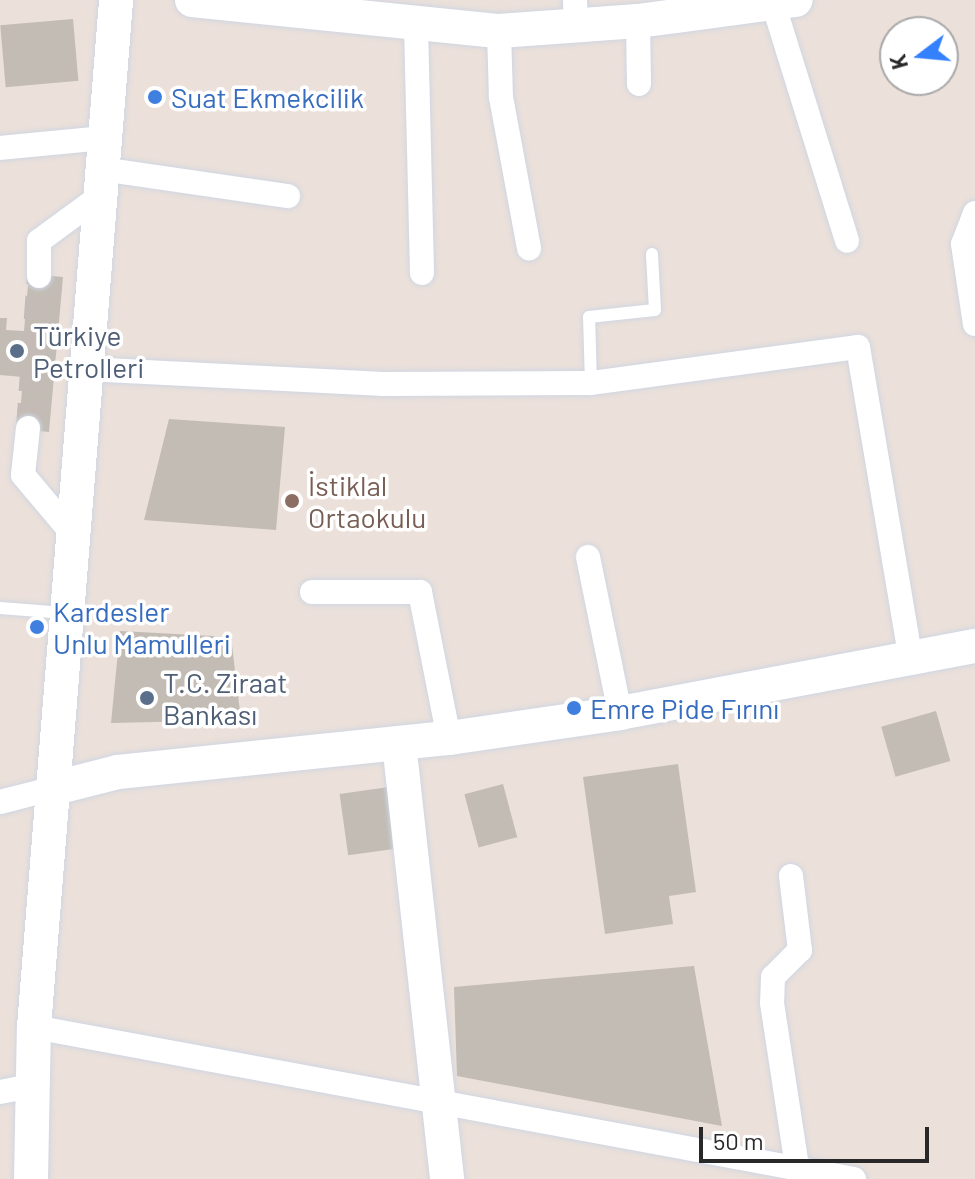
<!DOCTYPE html>
<meta charset="utf-8">
<style>
body{margin:0}
#map{position:relative;width:975px;height:1179px;overflow:hidden;background:#ebe0da;font-family:Barlow,sans-serif}
div>[style]{position:absolute}
.building>*{inset:0;background:#c2bcb5;transform-origin:0 0}
.street-tunnel>*{height:24px;margin-top:-12px;transform-origin:0;background:repeating-linear-gradient(90deg,#c4bbb6 0 24px,transparent 0 36px)}
.roads{filter:drop-shadow(0 0 2px #cfd6e2) drop-shadow(0 0 2px #cfd6e2)}
.lane>*{height:12px;margin:-6px;padding:0 6px;transform-origin:6px;border-radius:6px;background:#fff}
.street>*{height:24px;margin:-12px;padding:0 12px;transform-origin:12px;border-radius:12px;background:#fff}
.secondary>*{height:34px;margin:-17px;padding:0 17px;transform-origin:17px;border-radius:17px;background:#fff}
.dots>*{width:22px;height:22px;translate:-50% -50%;box-sizing:border-box;border:4px solid #fff;border-radius:50%}
span{translate:-50% -50%;white-space:nowrap;text-align:center;line-height:1.15;-webkit-text-stroke:7px #fff;paint-order:stroke}
.shop-label{font-size:28px;color:#366cbe}
.left{translate:0 -50%;text-align:left}
.service-label{font-size:28px;color:#4e5e75}
.education-label{font-size:28px;color:#785e54}
.north{position:absolute;left:879px;top:16px;width:80px;height:80px;box-sizing:border-box;background:#fff;border:2px solid #a9a9a9;border-radius:50%;rotate:254deg;font-size:22px;font-weight:700;line-height:32px;text-align:center;color:#282828}
.north::after{content:'';display:block;margin:auto;width:28px;height:36px;background:#3581fd;clip-path:polygon(50% 0,100% 100%,50% 72%,0 100%)}
.scale{position:absolute;left:699px;top:1127px;width:230px;height:36px;box-sizing:border-box;border:4px solid #282828;border-top:0;padding-left:10px;font-size:24px;line-height:28px;white-space:nowrap;color:#282828;-webkit-text-stroke:6px #fff;paint-order:stroke}
</style>
<div id="map">
<div class="building">
<div style="left:73px;top:19px;width:62px;height:73px;rotate:85deg"></div>
<div style="clip-path:polygon(29px 274px,63px 277px,49px 432px,19px 429px,23px 377px,0 375px,0 318px,7px 318px,6px 330px,24px 331px)"></div>
<div style="clip-path:polygon(169px 419px,285px 427px,276px 530px,144px 520px)"></div>
<div style="clip-path:polygon(120px 631px,231px 637px,241px 720px,111px 723px)"></div>
<div style="left:936px;top:711px;width:52px;height:57px;rotate:74deg"></div>
<div style="clip-path:polygon(678px 764px,696px 892px,669px 896px,673px 924px,605px 934px,583px 777px)"></div>
<div style="left:503px;top:784px;width:55px;height:40px;rotate:75deg"></div>
<div style="left:396px;top:786px;width:62px;height:57px;rotate:82deg"></div>
<div style="clip-path:polygon(694px 966px,722px 1126px,457px 1076px,454px 987px)"></div>
</div>
<div class="street-tunnel">
<div style="left:28px;top:428px;width:152px;rotate:-85.9deg"></div>
</div>
<div class="roads">
<div class="lane">
<div style="left:591px;top:383px;width:66px;rotate:-91.7deg"></div>
<div style="left:589px;top:317px;width:66px;rotate:-6.1deg"></div>
<div style="left:655px;top:310px;width:56px;rotate:-93.1deg"></div>
<div style="left:0;top:608px;width:65px;rotate:4.4deg"></div>
</div>
<div class="street">
<div style="left:575px;top:0;width:26px;rotate:88deg"></div>
<div style="left:773px;top:3px;width:249px;rotate:72.7deg"></div>
<div style="left:638px;top:21px;width:63px;rotate:89.1deg"></div>
<div style="left:416px;top:26px;width:247px;rotate:88.6deg"></div>
<div style="left:499px;top:31px;width:66px;rotate:88.3deg"></div>
<div style="left:501px;top:97px;width:154px;rotate:79.5deg"></div>
<div style="left:0;top:148px;width:103px;rotate:-5.5deg"></div>
<div style="left:102px;top:169px;width:188px;rotate:8.3deg"></div>
<div style="left:975px;top:213px;width:33px;rotate:111deg"></div>
<div style="left:963px;top:244px;width:81px;rotate:81.5deg"></div>
<div style="left:39px;top:276px;width:35px;rotate:-90deg"></div>
<div style="left:39px;top:241px;width:74px;rotate:-36.3deg"></div>
<div style="left:86px;top:369px;width:298px;rotate:2.9deg"></div>
<div style="left:384px;top:384px;width:207px;rotate:-0.3deg"></div>
<div style="left:591px;top:383px;width:269px;rotate:-7.7deg"></div>
<div style="left:858px;top:347px;width:316px;rotate:80.4deg"></div>
<div style="left:28px;top:428px;width:47px;rotate:96.1deg"></div>
<div style="left:23px;top:475px;width:75px;rotate:49.9deg"></div>
<div style="left:588px;top:557px;width:159px;rotate:78.4deg"></div>
<div style="left:312px;top:592px;width:108px"></div>
<div style="left:420px;top:592px;width:149px;rotate:78.8deg"></div>
<div style="left:0;top:802px;width:53px;rotate:-14.3deg"></div>
<div style="left:791px;top:876px;width:75px;rotate:83.1deg"></div>
<div style="left:800px;top:950px;width:38px;rotate:135deg"></div>
<div style="left:773px;top:977px;width:26px;rotate:92deg"></div>
<div style="left:772px;top:1003px;width:178px;rotate:81.3deg"></div>
<div style="left:34px;top:1027px;width:834px;rotate:10.5deg"></div>
<div style="left:0;top:1092px;width:32px;rotate:-11deg"></div>
</div>
<div class="secondary">
<div style="left:192px;top:0;width:309px;rotate:5.8deg"></div>
<div style="left:499px;top:31px;width:139px;rotate:-4.1deg"></div>
<div style="left:638px;top:21px;width:159px;rotate:-7.6deg"></div>
<div style="left:399px;top:743px;width:439px;rotate:83.7deg"></div>
<div style="left:51px;top:789px;width:69px;rotate:-14.2deg"></div>
<div style="left:118px;top:772px;width:333px;rotate:-5.9deg"></div>
<div style="left:449px;top:738px;width:173px;rotate:-8.3deg"></div>
<div style="left:620px;top:713px;width:361px;rotate:-10.7deg"></div>
<div style="left:31px;top:1179px;width:152px;rotate:-88.9deg"></div>
<div style="left:34px;top:1027px;width:1030px;rotate:-85.43deg"></div>
</div>
</div>
<div class="dots">
<div style="left:155px;top:97px;background:#3f7fe0"></div>
<div style="left:17px;top:351px;background:#5c6f8a"></div>
<div style="left:292px;top:501px;background:#8d6e63"></div>
<div style="left:37px;top:627px;background:#3f7fe0"></div>
<div style="left:147px;top:698px;background:#5c6f8a"></div>
<div style="left:574px;top:708px;background:#3f7fe0"></div>
</div>
<div class="shop-label">
<span class="left" style="left:171px;top:97px">Suat Ekmekcilik</span>
<span class="left" style="left:53px;top:627px">Kardesler<br>Unlu Mamulleri</span>
<span class="left" style="left:590px;top:708px">Emre Pide Fırını</span>
</div>
<div class="service-label">
<span class="left" style="left:33px;top:351px">Türkiye<br>Petrolleri</span>
<span class="left" style="left:163px;top:698px">T.C. Ziraat<br>Bankası</span>
</div>
<div class="education-label">
<span class="left" style="left:308px;top:501px">İstiklal<br>Ortaokulu</span>
</div>
<div class="north">K</div>
<div class="scale">50 m</div>
</div>
